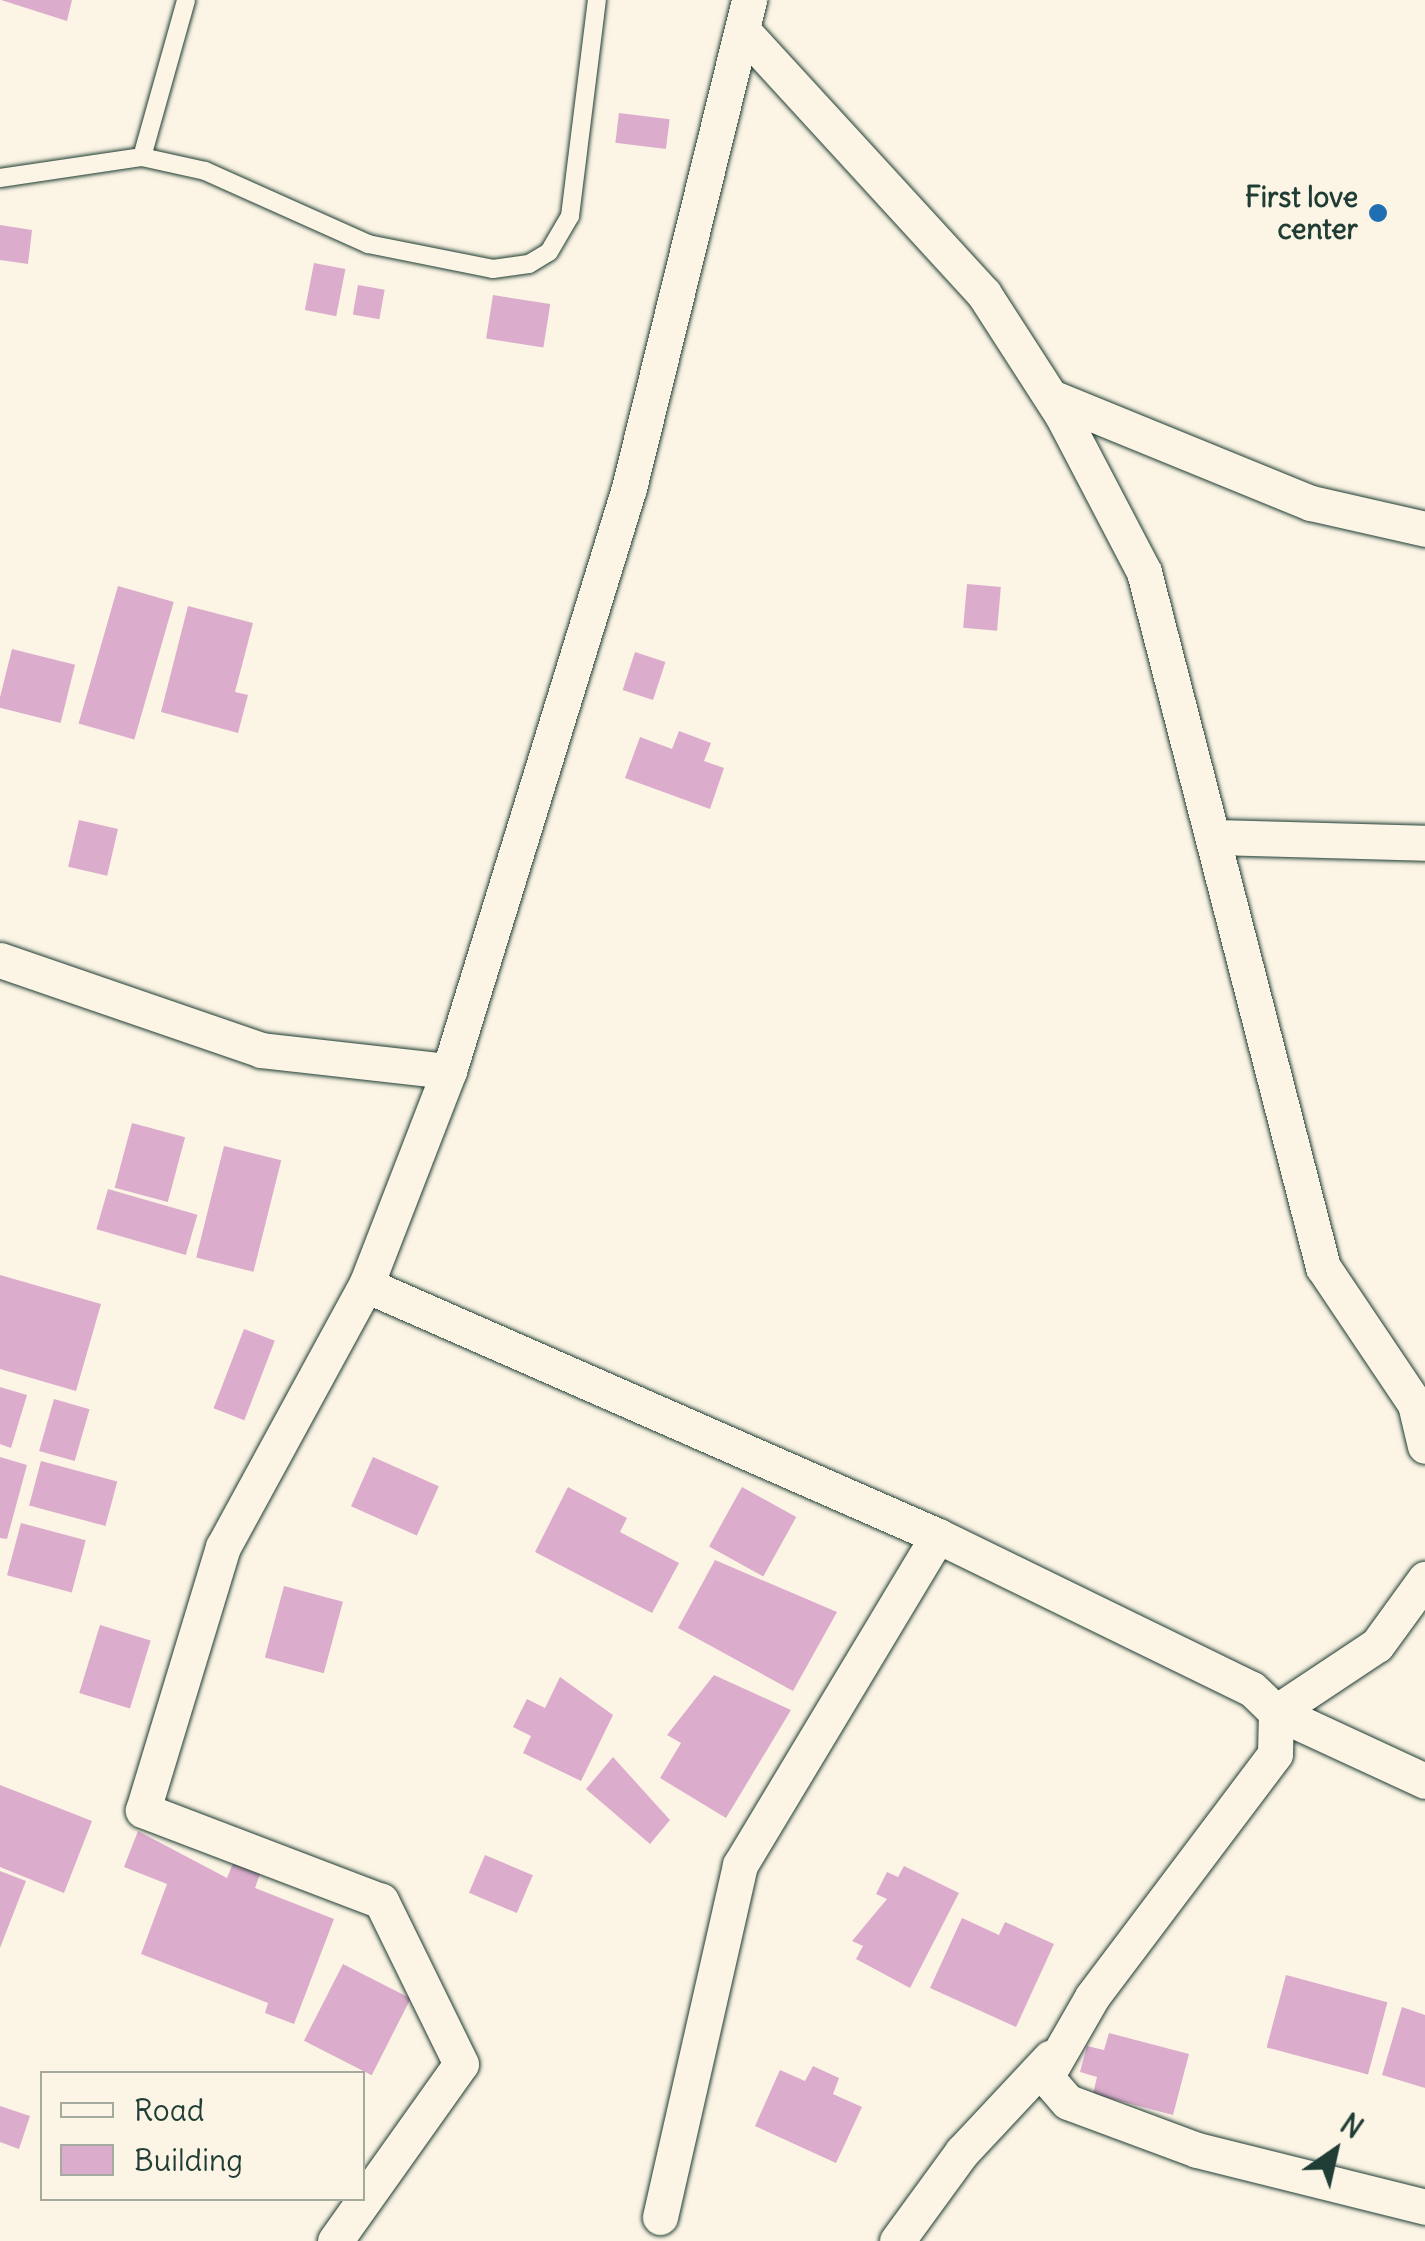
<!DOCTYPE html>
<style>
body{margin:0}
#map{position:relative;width:1425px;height:2241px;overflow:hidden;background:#fcf5e5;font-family:Delius,sans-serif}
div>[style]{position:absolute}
.building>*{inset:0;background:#dcaccd;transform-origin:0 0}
.roads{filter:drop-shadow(0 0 2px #1f3d34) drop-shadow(0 0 2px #1f3d34)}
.lane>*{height:18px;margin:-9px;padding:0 9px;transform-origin:9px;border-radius:9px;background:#fcf5e5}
.street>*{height:35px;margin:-17.5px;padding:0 17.5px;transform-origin:17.5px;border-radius:17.5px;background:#fcf5e5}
.dots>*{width:28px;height:28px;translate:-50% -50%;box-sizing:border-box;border:5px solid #fcf5e5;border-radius:50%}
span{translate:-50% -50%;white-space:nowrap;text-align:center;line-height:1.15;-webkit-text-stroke:10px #fcf5e5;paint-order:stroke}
.poi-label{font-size:28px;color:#1f3d34;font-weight:700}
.right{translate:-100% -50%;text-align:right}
.legend{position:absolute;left:40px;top:2071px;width:325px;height:130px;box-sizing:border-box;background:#fcf5e5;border:2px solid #a4ab9e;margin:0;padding:12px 18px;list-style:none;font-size:30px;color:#1f3d34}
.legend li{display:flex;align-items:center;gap:20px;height:50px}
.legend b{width:50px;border:2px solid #a4ab9e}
.north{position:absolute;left:1285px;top:2101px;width:100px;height:100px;-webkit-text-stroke:8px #fcf5e5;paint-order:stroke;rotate:34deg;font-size:28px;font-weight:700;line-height:40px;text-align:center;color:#1f3d34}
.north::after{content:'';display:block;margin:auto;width:35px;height:45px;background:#1f3d34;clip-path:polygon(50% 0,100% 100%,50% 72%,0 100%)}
</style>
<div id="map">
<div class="building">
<div style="clip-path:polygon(1px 0,72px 0,67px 21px)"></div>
<div style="left:619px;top:113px;width:51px;height:30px;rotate:7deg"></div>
<div style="clip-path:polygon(0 225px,32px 230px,28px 264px,0 260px)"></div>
<div style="left:314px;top:263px;width:32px;height:48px;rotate:11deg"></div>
<div style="left:358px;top:285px;width:27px;height:30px;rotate:10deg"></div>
<div style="left:493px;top:295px;width:58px;height:44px;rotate:9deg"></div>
<div style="left:967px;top:584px;width:34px;height:44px;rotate:5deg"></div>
<div style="left:118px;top:586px;width:58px;height:143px;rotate:16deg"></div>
<div style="clip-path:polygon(188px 606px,253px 623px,235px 692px,248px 695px,238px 733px,161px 712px)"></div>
<div style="left:12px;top:649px;width:65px;height:60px;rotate:14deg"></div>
<div style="left:635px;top:652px;width:32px;height:40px;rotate:18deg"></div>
<div style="clip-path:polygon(679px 731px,711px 743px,704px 761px,724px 768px,710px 809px,625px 778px,640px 737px,672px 749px)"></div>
<div style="left:79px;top:820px;width:40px;height:48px;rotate:13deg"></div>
<div style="left:132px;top:1123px;width:55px;height:67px;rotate:15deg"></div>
<div style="left:224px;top:1146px;width:59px;height:115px;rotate:14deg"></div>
<div style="left:108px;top:1189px;width:93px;height:42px;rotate:16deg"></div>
<div style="clip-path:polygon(0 1275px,101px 1304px,76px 1391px,0 1369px)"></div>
<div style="left:244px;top:1329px;width:33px;height:85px;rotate:21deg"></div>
<div style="clip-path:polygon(0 1387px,27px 1395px,11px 1448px,0 1444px)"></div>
<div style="left:54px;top:1399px;width:37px;height:54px;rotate:16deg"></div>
<div style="clip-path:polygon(0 1457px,27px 1465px,7px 1539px,0 1538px)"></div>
<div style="left:373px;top:1457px;width:72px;height:54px;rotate:24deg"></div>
<div style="left:41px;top:1461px;width:79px;height:46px;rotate:15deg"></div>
<div style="clip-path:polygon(568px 1487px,627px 1518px,620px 1532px,679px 1563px,652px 1613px,535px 1552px)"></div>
<div style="left:742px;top:1487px;width:62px;height:68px;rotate:29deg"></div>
<div style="left:21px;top:1523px;width:67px;height:54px;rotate:15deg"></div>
<div style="clip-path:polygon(715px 1560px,837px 1612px,793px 1691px,678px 1628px)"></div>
<div style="left:284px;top:1586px;width:61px;height:74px;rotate:15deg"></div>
<div style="left:100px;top:1625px;width:53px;height:71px;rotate:17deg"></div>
<div style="clip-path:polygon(714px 1675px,791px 1710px,726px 1818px,660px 1778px,681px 1743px,667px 1735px)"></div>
<div style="clip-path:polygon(560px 1677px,613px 1715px,581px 1781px,523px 1753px,531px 1736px,513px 1727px,527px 1699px,545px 1708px)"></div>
<div style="clip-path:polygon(613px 1757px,670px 1820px,650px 1844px,586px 1789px)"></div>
<div style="clip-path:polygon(0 1785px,92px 1821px,64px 1893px,0 1867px)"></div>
<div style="clip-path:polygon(138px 1831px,227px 1878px,233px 1863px,260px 1874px,255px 1888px,334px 1919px,294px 2024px,265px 2013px,268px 2003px,141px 1954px,167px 1884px,124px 1867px)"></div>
<div style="left:485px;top:1855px;width:52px;height:41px;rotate:23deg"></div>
<div style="clip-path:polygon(904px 1866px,959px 1893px,910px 1988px,856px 1959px,863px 1946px,852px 1941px,887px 1899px,876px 1894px,887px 1872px,898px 1877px)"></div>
<div style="clip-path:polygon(0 1871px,26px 1881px,0 1948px)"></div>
<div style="clip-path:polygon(962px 1918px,999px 1935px,1005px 1922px,1054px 1944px,1016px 2027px,930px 1988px)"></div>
<div style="left:343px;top:1964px;width:76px;height:86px;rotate:27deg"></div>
<div style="left:1286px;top:1975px;width:105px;height:75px;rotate:15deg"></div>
<div style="clip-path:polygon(1402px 2007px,1425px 2015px,1425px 2088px,1382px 2075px)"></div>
<div style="clip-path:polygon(1109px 2033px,1189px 2054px,1173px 2115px,1093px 2094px,1097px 2077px,1080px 2072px,1087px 2046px,1104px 2050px)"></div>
<div style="clip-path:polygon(813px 2066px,839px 2078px,833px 2094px,862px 2107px,836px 2163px,755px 2126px,780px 2070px,805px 2081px)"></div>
<div style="clip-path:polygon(0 2106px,30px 2116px,19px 2149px,0 2142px)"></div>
</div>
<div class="roads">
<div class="lane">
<div style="left:142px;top:157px;width:163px;rotate:-74.3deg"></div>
<div style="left:0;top:178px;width:144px;rotate:-8.4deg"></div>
<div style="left:142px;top:157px;width:65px;rotate:12.5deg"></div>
<div style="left:205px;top:171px;width:179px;rotate:24.1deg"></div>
<div style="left:368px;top:244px;width:127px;rotate:11.3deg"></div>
<div style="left:493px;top:269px;width:36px;rotate:-8deg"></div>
<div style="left:529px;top:264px;width:23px;rotate:-31deg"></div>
<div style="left:549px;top:252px;width:42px;rotate:-59.7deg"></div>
<div style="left:570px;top:216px;width:218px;rotate:-82.9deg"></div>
</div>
<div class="street">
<div style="left:744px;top:32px;width:355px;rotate:47.5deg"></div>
<div style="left:984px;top:294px;width:144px;rotate:57.2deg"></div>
<div style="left:1062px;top:415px;width:177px;rotate:62.4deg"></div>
<div style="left:1144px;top:572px;width:718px;rotate:75.56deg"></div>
<div style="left:1323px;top:1267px;width:165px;rotate:56.1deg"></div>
<div style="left:1415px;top:1404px;width:43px;rotate:76.6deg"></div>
<div style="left:1051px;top:397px;width:281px;rotate:22.2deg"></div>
<div style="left:1311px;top:503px;width:117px;rotate:12.8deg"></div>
<div style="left:1215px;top:837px;width:210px;rotate:1.6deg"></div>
<div style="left:0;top:960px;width:276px;rotate:19deg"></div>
<div style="left:261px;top:1050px;width:189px;rotate:6.4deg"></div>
<div style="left:366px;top:1285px;width:625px;rotate:23.69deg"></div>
<div style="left:938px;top:1536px;width:349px;rotate:26deg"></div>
<div style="left:1252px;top:1689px;width:33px;rotate:44deg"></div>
<div style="left:1276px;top:1712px;width:42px;rotate:91.4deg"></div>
<div style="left:1275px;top:1754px;width:304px;rotate:127deg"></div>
<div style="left:1092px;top:1997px;width:92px;rotate:119.9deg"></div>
<div style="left:1046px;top:2077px;width:33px;rotate:49deg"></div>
<div style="left:1068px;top:2102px;width:138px;rotate:20.4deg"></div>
<div style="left:1197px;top:2150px;width:235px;rotate:14deg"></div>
<div style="left:1276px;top:1712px;width:121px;rotate:-33.6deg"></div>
<div style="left:1377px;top:1645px;width:82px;rotate:-54deg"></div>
<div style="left:1276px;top:1712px;width:164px;rotate:24.8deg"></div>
<div style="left:660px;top:2217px;width:361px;rotate:-77.2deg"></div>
<div style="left:740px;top:1865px;width:384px;rotate:-59deg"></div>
<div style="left:335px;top:2241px;width:217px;rotate:-54.6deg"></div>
<div style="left:461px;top:2064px;width:182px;rotate:-116.1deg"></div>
<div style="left:381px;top:1901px;width:255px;rotate:-159.1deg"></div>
<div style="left:143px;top:1810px;width:275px;rotate:-73.1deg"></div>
<div style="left:223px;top:1547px;width:298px;rotate:-61.4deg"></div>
<div style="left:366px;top:1285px;width:230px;rotate:-68.8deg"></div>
<div style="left:449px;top:1071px;width:610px;rotate:-72.84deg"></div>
<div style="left:629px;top:488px;width:503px;rotate:-76.18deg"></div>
<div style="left:897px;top:2241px;width:110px;rotate:-53.9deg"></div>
<div style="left:962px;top:2152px;width:129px;rotate:-46.9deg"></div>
</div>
</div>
<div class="dots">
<div style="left:1378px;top:213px;background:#1f6fb2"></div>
</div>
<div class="poi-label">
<span class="right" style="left:1358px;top:213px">First love<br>center</span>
</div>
<ul class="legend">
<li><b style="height:12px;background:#fcf5e5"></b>Road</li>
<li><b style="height:28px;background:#dcaccd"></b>Building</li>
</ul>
<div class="north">N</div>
</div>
